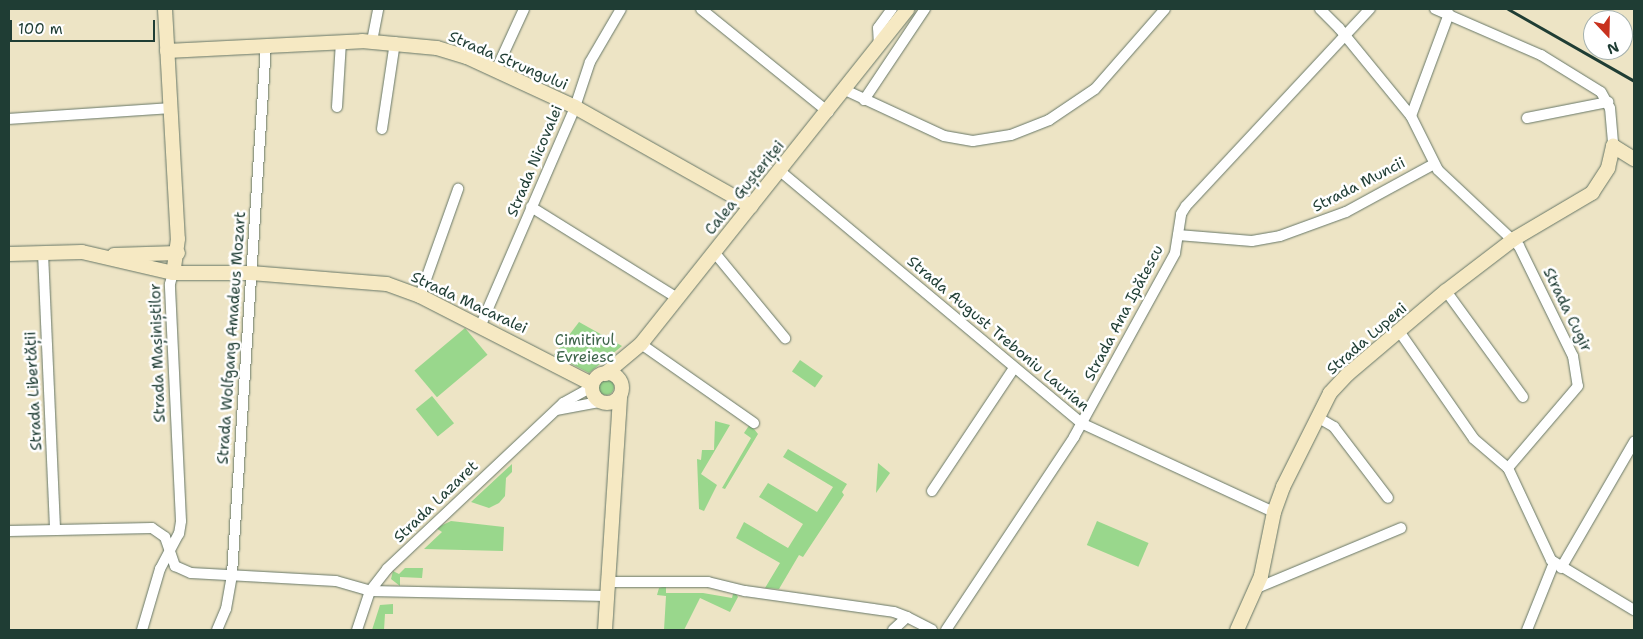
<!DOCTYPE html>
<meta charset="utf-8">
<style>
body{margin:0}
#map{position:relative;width:1643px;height:639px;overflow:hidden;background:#ede4c5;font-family:"Shantell Sans",sans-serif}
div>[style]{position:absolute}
.green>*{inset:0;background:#99d78c;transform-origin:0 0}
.round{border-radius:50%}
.roads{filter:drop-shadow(0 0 1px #677767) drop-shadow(0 0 1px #677767)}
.street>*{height:10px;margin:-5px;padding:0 5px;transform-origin:5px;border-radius:5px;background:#fff}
.secondary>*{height:14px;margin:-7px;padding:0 7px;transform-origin:7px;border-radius:7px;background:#f6e9c3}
.secondary>.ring{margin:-7px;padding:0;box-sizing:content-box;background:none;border:14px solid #f6e9c3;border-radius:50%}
.rail>*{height:3px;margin:-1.5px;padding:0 1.5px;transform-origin:1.5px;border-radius:1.5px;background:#1f3d34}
span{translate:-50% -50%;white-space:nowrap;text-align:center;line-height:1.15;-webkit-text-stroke:5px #fff;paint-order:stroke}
.street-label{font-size:15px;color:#1f3d34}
.park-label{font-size:15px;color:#3e644a}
.frame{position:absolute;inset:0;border:10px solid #1f3d34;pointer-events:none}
.north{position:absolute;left:1583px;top:10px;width:50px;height:50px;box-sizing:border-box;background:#fff;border:1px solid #a5b1ae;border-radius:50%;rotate:159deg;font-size:14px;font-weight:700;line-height:20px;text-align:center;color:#1f3d34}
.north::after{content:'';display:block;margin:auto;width:18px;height:22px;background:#c8321e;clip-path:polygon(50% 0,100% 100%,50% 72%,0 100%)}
.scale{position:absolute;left:10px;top:20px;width:145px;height:22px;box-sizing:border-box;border:2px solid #1f3d34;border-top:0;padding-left:6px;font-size:15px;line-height:18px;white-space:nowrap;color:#1f3d34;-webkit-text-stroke:4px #fff;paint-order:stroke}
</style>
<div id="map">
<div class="green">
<div style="clip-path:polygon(579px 322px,622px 346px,589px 373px,554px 355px)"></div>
<div style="left:465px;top:328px;width:35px;height:66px;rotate:50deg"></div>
<div style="left:800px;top:360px;width:28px;height:14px;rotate:35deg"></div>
<div class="round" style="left:598px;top:379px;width:16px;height:16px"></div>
<div style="left:432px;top:396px;width:35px;height:21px;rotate:51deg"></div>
<div style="clip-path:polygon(715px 421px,730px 425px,701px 474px,717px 485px,704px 511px,699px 509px,697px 459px,701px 460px,702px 450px,714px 450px)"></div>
<div style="clip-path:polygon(750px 424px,758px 434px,725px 489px,722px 488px,751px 438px,744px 433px)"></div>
<div style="clip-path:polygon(788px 449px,847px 484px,842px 492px,844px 495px,803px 557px,799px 555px,779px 589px,765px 588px,780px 563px,736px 538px,744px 522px,788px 548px,803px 524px,759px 497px,768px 483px,817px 512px,833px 487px,783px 457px)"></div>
<div style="clip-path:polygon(878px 463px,890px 473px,876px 493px)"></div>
<div style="clip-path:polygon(512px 464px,512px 472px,506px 478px,505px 496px,499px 503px,489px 508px,471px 502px)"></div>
<div style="clip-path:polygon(451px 521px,504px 527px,503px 551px,424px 549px,442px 532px,436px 528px)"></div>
<div style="left:1097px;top:521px;width:56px;height:26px;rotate:23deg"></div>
<div style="clip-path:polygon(405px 568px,423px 568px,422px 578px,400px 577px,400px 586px,391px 579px,393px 571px,399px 574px)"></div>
<div style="clip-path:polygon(666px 586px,666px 593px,703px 593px,732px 598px,734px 590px,738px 597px,730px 612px,700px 598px,684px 630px,664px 630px,666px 596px,657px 595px,659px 588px)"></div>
<div style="clip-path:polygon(393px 604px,393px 614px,385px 614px,384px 630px,372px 630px,380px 605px)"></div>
</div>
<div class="roads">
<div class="street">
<div style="left:701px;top:9px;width:164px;rotate:39deg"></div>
<div style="left:1320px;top:9px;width:27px;rotate:45deg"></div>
<div style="left:1339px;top:28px;width:114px;rotate:50.7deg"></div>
<div style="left:1411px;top:116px;width:60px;rotate:63.4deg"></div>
<div style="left:1438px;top:170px;width:111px;rotate:43.2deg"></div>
<div style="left:1519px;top:246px;width:123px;rotate:63.9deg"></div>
<div style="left:1573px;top:356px;width:30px;rotate:81deg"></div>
<div style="left:1578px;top:386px;width:108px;rotate:130.5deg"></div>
<div style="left:1508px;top:468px;width:102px;rotate:64.9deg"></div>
<div style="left:1551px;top:560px;width:97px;rotate:31.1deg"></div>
<div style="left:1435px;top:9px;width:116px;rotate:23.5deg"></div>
<div style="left:1541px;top:55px;width:70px;rotate:31.7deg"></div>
<div style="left:1601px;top:92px;width:18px;rotate:61deg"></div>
<div style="left:1610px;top:108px;width:38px;rotate:85deg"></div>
<div style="left:372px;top:41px;width:33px;rotate:-79deg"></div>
<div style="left:879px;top:46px;width:18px;rotate:-93deg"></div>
<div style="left:878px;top:28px;width:24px;rotate:-54deg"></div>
<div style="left:496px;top:70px;width:67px;rotate:-65.3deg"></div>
<div style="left:845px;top:90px;width:109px;rotate:24.9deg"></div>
<div style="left:944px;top:136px;width:29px;rotate:10deg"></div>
<div style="left:973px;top:141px;width:38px;rotate:-9deg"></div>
<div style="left:1011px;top:135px;width:41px;rotate:-21.5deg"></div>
<div style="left:1049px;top:120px;width:55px;rotate:-34deg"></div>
<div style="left:1095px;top:89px;width:106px;rotate:-48.8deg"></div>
<div style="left:864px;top:100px;width:110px;rotate:-56.2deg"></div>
<div style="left:337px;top:107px;width:66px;rotate:-86.5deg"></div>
<div style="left:1411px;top:116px;width:109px;rotate:-69.6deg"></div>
<div style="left:1527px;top:118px;width:83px;rotate:-11.2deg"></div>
<div style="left:9px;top:119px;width:162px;rotate:-3.9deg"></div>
<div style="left:382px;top:129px;width:88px;rotate:-81.5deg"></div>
<div style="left:780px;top:171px;width:393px;rotate:39.9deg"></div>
<div style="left:1081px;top:423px;width:213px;rotate:24.8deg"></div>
<div style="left:531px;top:207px;width:172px;rotate:31.9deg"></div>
<div style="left:1178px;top:235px;width:74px;rotate:4.6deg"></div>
<div style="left:1252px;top:241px;width:28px;rotate:-10deg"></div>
<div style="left:1280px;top:236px;width:70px;rotate:-20deg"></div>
<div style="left:1346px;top:212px;width:100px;rotate:-28.6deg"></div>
<div style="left:714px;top:252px;width:112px;rotate:50.5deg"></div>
<div style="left:43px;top:253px;width:275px;rotate:87.5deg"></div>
<div style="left:1446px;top:291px;width:131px;rotate:54deg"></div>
<div style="left:420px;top:296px;width:114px;rotate:-70.4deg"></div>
<div style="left:480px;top:327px;width:240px;rotate:-66.6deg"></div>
<div style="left:575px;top:107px;width:47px;rotate:-71.6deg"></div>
<div style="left:590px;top:62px;width:61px;rotate:-59.7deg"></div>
<div style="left:1399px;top:331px;width:131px;rotate:55.2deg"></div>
<div style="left:1474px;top:439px;width:45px;rotate:40.5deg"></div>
<div style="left:641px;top:344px;width:138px;rotate:35deg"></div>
<div style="left:557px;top:410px;width:43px;rotate:-10.8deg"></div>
<div style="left:1317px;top:417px;width:20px;rotate:30deg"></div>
<div style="left:1334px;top:427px;width:89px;rotate:52.7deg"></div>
<div style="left:932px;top:491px;width:148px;rotate:-56.3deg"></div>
<div style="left:9px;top:531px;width:143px;rotate:-1.2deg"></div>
<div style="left:152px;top:528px;width:16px;rotate:35deg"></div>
<div style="left:165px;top:537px;width:31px;rotate:71deg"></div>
<div style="left:175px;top:566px;width:17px;rotate:24deg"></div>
<div style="left:191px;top:573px;width:145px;rotate:3.2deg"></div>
<div style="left:336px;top:581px;width:35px;rotate:16deg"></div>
<div style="left:370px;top:591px;width:237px;rotate:1.2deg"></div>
<div style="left:1561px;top:568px;width:146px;rotate:-59.9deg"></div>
<div style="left:607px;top:582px;width:101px"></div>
<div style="left:708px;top:582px;width:38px;rotate:14deg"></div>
<div style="left:745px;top:591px;width:150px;rotate:8deg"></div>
<div style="left:894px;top:612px;width:14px;rotate:21deg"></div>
<div style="left:1257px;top:588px;width:156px;rotate:-22.6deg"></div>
<div style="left:142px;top:630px;width:64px;rotate:-73.6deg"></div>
<div style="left:160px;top:569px;width:40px;rotate:-62deg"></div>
<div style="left:179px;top:534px;width:13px;rotate:-81deg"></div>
<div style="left:181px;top:521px;width:237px;rotate:-92.7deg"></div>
<div style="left:170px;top:284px;width:11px;rotate:-75deg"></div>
<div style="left:217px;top:630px;width:23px;rotate:-67deg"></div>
<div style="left:226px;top:609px;width:36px;rotate:-80deg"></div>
<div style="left:232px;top:574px;width:530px;rotate:-86.32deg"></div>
<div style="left:357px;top:630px;width:41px;rotate:-71.6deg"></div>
<div style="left:370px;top:591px;width:28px;rotate:-52deg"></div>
<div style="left:387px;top:569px;width:242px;rotate:-43.3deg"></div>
<div style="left:563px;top:403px;width:33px;rotate:-29deg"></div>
<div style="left:893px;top:630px;width:19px;rotate:-43deg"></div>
<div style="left:907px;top:617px;width:28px;rotate:27deg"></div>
<div style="left:946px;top:630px;width:232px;rotate:-56.4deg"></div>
<div style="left:1074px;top:437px;width:210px;rotate:-61.2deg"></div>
<div style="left:1175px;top:253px;width:39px;rotate:-81deg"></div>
<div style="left:1181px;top:214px;width:9px;rotate:-58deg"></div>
<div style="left:1186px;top:206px;width:270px;rotate:-47deg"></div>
<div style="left:1527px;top:630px;width:72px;rotate:-68.1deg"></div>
</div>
<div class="secondary">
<div style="left:165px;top:9px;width:230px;rotate:86.8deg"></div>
<div style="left:178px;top:239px;width:34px;rotate:98deg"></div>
<div style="left:167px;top:51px;width:195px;rotate:-2.9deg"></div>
<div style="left:362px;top:41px;width:75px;rotate:5.3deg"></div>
<div style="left:437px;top:48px;width:31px;rotate:17deg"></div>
<div style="left:467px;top:57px;width:119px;rotate:24.8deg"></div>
<div style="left:575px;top:107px;width:202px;rotate:29.4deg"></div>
<div style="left:9px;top:254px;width:73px;rotate:-1.6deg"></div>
<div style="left:82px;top:252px;width:93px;rotate:13deg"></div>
<div style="left:173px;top:273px;width:78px"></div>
<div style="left:251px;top:273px;width:136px;rotate:4.6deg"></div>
<div style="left:387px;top:284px;width:35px;rotate:20deg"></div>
<div style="left:420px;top:296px;width:193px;rotate:27.1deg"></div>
<div style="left:114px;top:255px;width:64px;rotate:-1.8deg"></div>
<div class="ring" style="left:592px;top:373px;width:16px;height:16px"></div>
<div style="left:605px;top:374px;width:47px;rotate:-39.8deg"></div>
<div style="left:641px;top:344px;width:428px;rotate:-51.5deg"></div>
<div style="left:605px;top:630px;width:234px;rotate:-86.3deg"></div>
<div style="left:1237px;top:630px;width:59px;rotate:-66deg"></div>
<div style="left:1261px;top:576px;width:65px;rotate:-78.5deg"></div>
<div style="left:1274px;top:512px;width:27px;rotate:-70deg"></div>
<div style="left:1283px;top:487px;width:105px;rotate:-63.4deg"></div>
<div style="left:1330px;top:393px;width:26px;rotate:-47deg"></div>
<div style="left:1348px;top:374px;width:128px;rotate:-40.3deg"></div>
<div style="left:1446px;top:291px;width:86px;rotate:-37.4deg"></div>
<div style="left:1514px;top:239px;width:91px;rotate:-30.5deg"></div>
<div style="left:1592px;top:193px;width:30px;rotate:-57deg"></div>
<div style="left:1608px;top:168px;width:23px;rotate:-77deg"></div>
<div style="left:1613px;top:146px;width:25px;rotate:32deg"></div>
</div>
</div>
<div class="rail">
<div style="left:1508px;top:9px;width:145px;rotate:29.7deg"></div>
</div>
<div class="street-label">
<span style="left:508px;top:61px;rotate:23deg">Strada Strungului</span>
<span style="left:535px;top:161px;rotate:-67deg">Strada Nicovalei</span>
<span style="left:1359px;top:185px;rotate:-27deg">Strada Muncii</span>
<span style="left:745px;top:188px;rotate:-51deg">Calea Gușteriței</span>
<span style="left:469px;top:303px;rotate:25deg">Strada Macaralei</span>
<span style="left:1567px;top:310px;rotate:64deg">Strada Cugir</span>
<span style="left:1124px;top:313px;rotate:-62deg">Strada Ana Ipătescu</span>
<span style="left:998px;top:334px;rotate:40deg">Strada August Treboniu Laurian</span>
<span style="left:232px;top:338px;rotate:-86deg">Strada Wolfgang Amadeus Mozart</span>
<span style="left:1367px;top:339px;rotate:-41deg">Strada Lupeni</span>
<span style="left:158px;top:353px;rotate:-92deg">Strada Mașiniștilor</span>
<span style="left:34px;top:391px;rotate:-93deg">Strada Libertății</span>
<span style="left:436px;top:502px;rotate:-44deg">Strada Lazaret</span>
</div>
<div class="park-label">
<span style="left:585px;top:349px">Cimitirul<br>Evreiesc</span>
</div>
<div class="frame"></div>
<div class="north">N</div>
<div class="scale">100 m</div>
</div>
